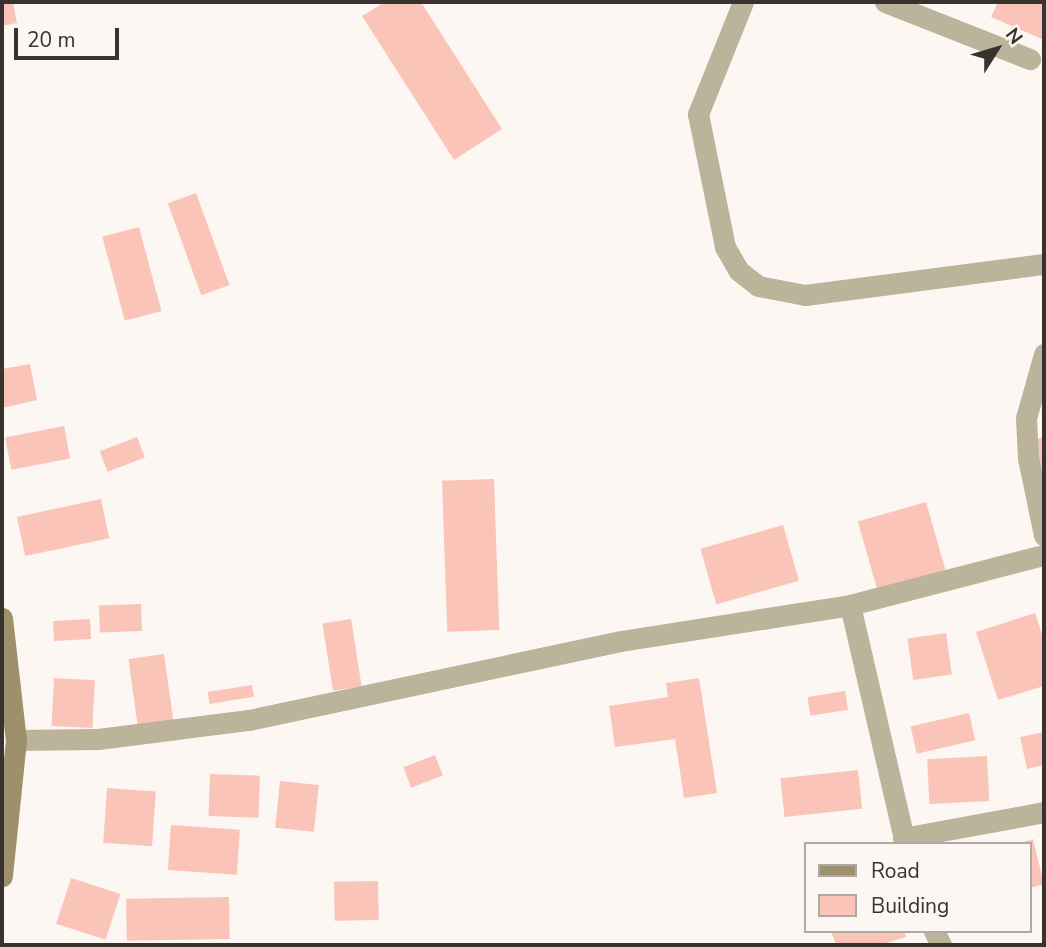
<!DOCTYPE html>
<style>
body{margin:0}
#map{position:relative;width:1046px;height:947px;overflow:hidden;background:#fdf7f3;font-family:"Nunito Sans",sans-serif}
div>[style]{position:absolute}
.building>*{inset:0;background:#fac4b9;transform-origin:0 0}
.street>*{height:21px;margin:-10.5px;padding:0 10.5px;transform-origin:10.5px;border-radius:10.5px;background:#bbb39a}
.secondary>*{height:21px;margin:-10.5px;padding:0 10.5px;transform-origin:10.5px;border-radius:10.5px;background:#9d916b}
span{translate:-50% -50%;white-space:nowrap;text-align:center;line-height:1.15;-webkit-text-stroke:7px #fdf7f3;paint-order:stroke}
.frame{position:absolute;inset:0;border:4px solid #38332f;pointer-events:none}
.legend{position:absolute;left:804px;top:842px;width:228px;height:91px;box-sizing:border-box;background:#fdf7f3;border:2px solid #aea9a5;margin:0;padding:9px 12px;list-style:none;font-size:21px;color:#38332f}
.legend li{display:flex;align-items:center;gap:14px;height:35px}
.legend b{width:35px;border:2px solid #aea9a5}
.north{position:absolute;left:962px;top:14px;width:70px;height:70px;-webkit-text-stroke:5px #fdf7f3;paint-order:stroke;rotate:53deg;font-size:19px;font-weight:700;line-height:28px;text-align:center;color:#38332f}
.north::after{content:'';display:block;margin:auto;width:24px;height:32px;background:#38332f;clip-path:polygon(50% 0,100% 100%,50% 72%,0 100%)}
.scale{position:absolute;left:14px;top:28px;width:105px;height:32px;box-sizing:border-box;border:4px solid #38332f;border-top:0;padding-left:9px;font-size:21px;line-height:24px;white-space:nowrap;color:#38332f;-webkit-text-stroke:5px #fdf7f3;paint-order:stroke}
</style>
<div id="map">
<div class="building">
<div style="clip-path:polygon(2px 2px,13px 2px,17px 23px,2px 26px)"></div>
<div style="clip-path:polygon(385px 2px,421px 2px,502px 129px,454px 160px,362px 16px)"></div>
<div style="clip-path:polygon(998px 2px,1044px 2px,1044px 40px,991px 17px)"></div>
<div style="left:196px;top:193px;width:98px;height:30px;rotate:70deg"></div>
<div style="left:139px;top:227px;width:87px;height:38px;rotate:75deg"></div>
<div style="clip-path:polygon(30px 364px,37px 400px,2px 408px,2px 369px)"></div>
<div style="left:64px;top:426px;width:33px;height:60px;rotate:79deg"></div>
<div style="left:137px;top:437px;width:22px;height:40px;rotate:69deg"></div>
<div style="clip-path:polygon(1044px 437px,1044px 490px,1023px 443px)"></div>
<div style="left:494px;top:479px;width:151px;height:52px;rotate:88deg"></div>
<div style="left:101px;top:499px;width:40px;height:86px;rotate:78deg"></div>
<div style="left:926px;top:502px;width:75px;height:71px;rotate:74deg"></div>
<div style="left:783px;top:525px;width:58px;height:86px;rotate:74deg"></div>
<div style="left:141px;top:604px;width:27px;height:42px;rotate:88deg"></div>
<div style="clip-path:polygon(1035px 613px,1044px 641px,1044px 686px,998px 700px,976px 632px)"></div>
<div style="left:90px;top:619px;width:20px;height:37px;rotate:87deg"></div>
<div style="left:351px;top:619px;width:68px;height:29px;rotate:81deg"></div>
<div style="left:946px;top:633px;width:42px;height:39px;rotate:82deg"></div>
<div style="left:164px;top:654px;width:70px;height:36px;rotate:82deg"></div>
<div style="left:54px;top:678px;width:41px;height:48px;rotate:3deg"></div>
<div style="clip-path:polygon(699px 678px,717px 793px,684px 798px,675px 739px,615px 747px,609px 706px,668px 697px,666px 683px)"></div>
<div style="left:252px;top:685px;width:12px;height:45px;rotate:81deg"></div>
<div style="left:845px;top:691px;width:19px;height:38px;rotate:81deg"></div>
<div style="left:969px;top:713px;width:28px;height:60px;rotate:77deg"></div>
<div style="clip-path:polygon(1044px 732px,1044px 765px,1027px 769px,1020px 737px)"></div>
<div style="left:435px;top:755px;width:22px;height:34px;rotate:69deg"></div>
<div style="left:987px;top:756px;width:45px;height:60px;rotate:87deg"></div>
<div style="left:858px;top:770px;width:39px;height:78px;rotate:84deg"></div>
<div style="left:210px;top:774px;width:50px;height:42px;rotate:2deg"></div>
<div style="left:280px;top:781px;width:39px;height:47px;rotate:6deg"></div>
<div style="left:107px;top:788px;width:49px;height:55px;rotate:4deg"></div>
<div style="left:171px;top:825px;width:69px;height:45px;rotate:4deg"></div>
<div style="clip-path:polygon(1033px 839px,1044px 884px,1030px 888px,1030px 844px,1019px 843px)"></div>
<div style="left:71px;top:878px;width:52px;height:48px;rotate:18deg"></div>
<div style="left:378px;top:881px;width:39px;height:44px;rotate:89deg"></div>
<div style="left:229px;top:897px;width:42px;height:103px;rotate:89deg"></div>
<div style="clip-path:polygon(831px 931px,904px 931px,906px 937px,880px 945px,836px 945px)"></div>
</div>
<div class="street">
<div style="left:743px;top:2px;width:121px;rotate:111.9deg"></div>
<div style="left:698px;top:114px;width:136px;rotate:78.5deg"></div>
<div style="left:725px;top:247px;width:28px;rotate:60deg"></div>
<div style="left:739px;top:271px;width:24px;rotate:38deg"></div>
<div style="left:758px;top:286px;width:48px;rotate:10.8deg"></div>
<div style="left:805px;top:295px;width:241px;rotate:-7.4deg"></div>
<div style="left:885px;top:2px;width:156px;rotate:21.5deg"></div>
<div style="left:1044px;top:354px;width:66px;rotate:105.7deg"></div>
<div style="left:1026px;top:418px;width:40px;rotate:87.1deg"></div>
<div style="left:1028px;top:458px;width:79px;rotate:78.3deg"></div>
<div style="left:850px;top:605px;width:200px;rotate:-14.5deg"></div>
<div style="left:16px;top:740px;width:82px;rotate:-0.7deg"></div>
<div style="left:98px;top:739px;width:152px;rotate:-7.2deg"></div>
<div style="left:249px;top:720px;width:380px;rotate:-12deg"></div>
<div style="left:621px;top:641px;width:232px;rotate:-8.9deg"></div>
<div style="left:850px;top:605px;width:245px;rotate:77deg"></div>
<div style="left:903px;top:838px;width:143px;rotate:-10.4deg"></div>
<div style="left:934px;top:931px;width:16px;rotate:63deg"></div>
</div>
<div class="secondary">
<div style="left:2px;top:618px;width:123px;rotate:83.5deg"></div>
<div style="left:16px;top:740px;width:137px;rotate:95.9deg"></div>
</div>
<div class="frame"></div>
<ul class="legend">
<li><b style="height:9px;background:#9d916b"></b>Road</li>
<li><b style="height:19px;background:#fac4b9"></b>Building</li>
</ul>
<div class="north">N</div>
<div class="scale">20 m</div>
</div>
